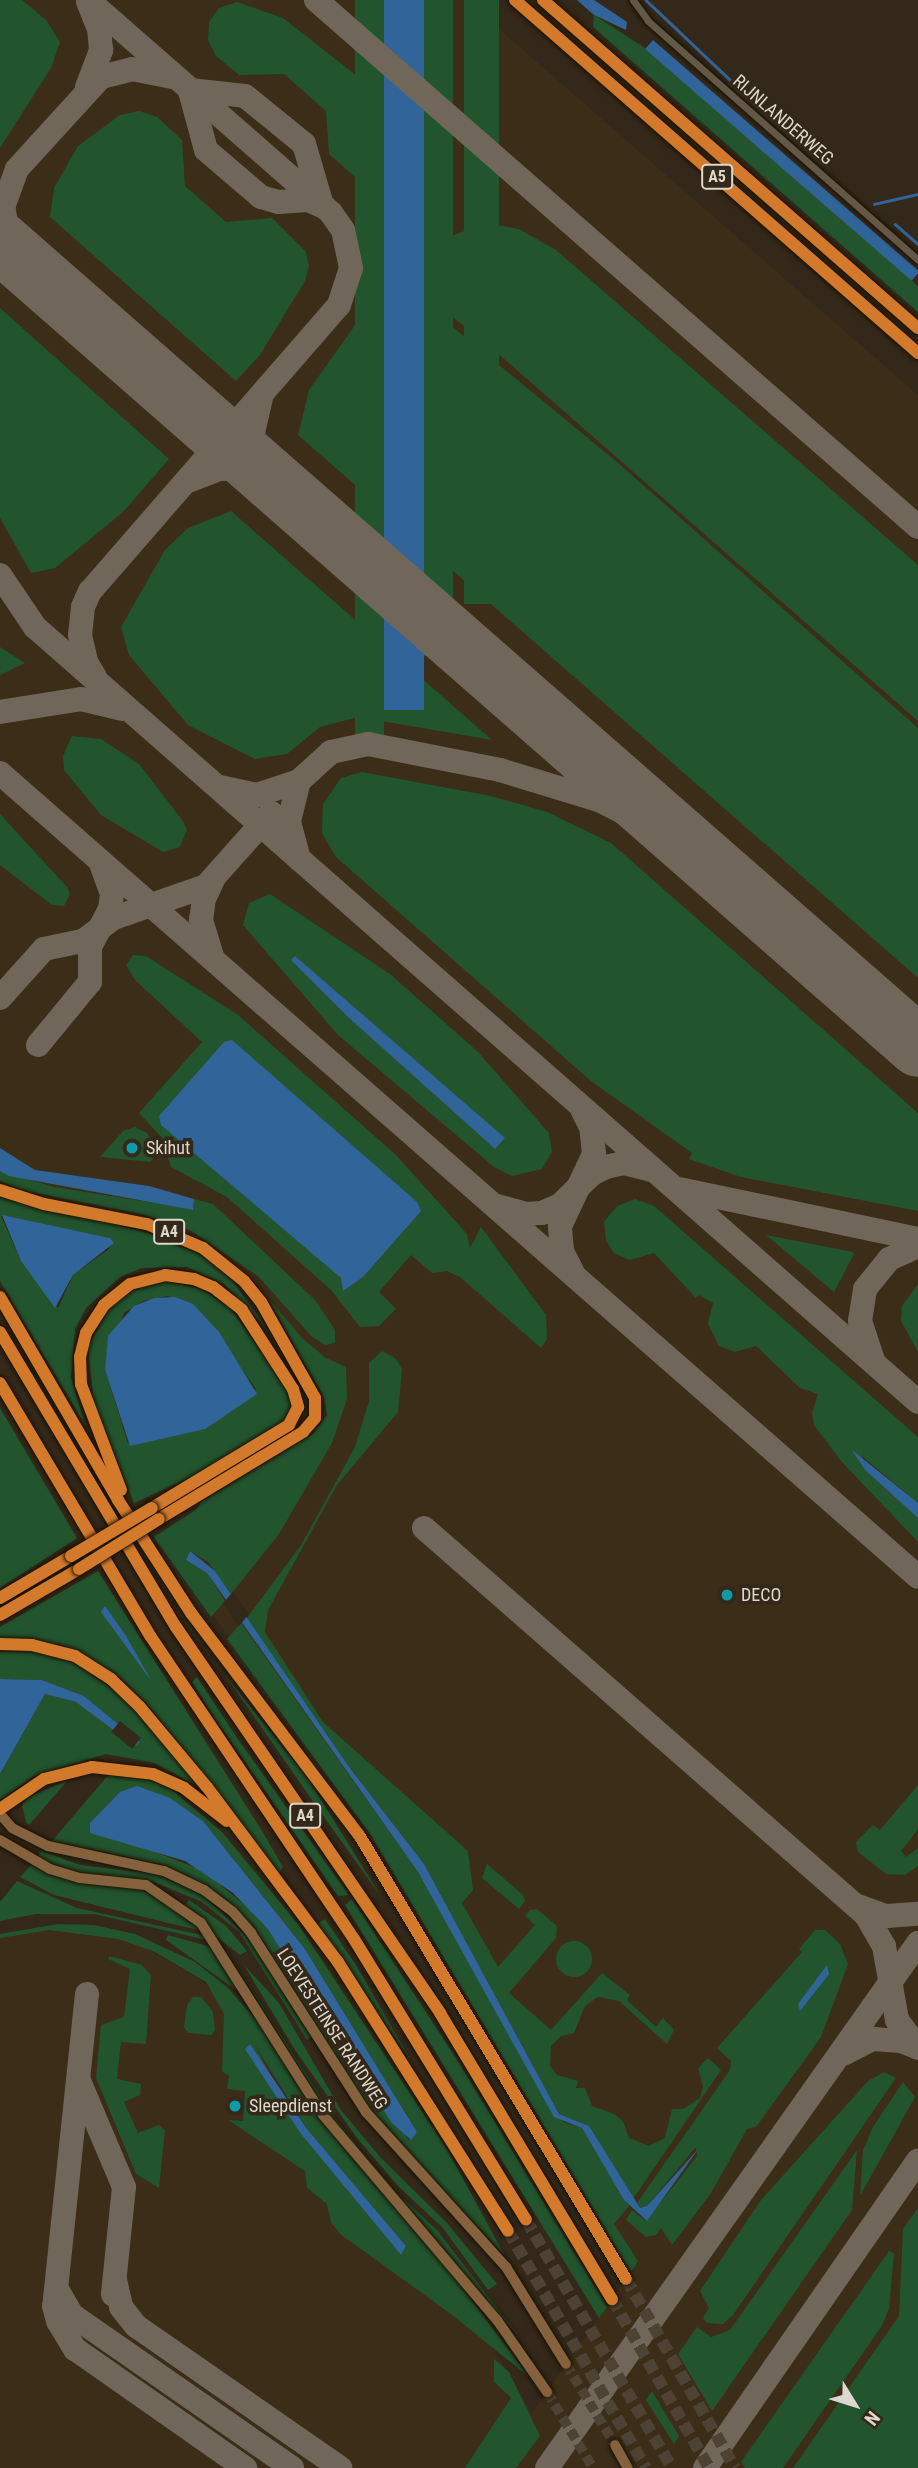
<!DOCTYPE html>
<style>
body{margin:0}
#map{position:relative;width:918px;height:2468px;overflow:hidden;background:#332819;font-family:"Roboto Condensed",sans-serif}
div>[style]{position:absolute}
.built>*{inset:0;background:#3b2d17}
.green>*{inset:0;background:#22552e;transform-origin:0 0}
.round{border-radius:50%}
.water>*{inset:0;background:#316499;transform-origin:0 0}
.pier>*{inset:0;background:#332819;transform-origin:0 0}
.stream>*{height:2.5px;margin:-1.25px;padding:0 1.25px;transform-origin:1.25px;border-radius:1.25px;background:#316499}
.taxiway>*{height:24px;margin:-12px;padding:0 12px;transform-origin:12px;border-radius:12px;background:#70665a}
.runway>*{height:61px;margin:-30.5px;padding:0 30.5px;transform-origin:30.5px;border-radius:30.5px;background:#70665a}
.secondary-tunnel>*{height:10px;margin-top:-5px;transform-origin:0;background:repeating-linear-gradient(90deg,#4d4234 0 10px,transparent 0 15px)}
.highway-tunnel>*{height:12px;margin-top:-6px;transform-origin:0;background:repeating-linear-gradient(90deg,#4d4234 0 12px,transparent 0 18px)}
.roads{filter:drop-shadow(0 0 2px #1a1103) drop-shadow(0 0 2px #1a1103)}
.street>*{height:7px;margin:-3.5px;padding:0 3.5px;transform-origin:3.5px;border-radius:3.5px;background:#635746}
.secondary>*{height:10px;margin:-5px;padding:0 5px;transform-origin:5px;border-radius:5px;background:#85613e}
.highway>*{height:12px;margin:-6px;padding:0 6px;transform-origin:6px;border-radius:6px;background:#d3792c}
.bridges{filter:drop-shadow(0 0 2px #1a1103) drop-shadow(0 0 2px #1a1103)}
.highway-bridge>*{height:12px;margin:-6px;padding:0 6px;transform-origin:6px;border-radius:6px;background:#d3792c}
.dots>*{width:19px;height:19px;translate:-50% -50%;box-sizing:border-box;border:4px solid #332819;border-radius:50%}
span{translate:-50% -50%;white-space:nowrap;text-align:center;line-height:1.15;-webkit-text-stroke:7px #332819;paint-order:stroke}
.shield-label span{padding:2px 5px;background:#332819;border:2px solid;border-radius:5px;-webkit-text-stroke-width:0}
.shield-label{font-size:16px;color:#ded7cd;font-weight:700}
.street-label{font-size:18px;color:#ded7cd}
.poi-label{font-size:18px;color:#ded7cd}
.left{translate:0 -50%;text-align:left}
.north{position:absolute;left:820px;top:2370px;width:70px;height:70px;-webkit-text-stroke:5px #332819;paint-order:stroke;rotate:128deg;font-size:19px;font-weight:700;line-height:28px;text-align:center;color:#ded7cd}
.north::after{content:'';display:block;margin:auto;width:24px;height:32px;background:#ded7cd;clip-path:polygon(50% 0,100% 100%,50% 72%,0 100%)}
</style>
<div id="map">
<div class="built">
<div style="clip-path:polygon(0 0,466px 0,918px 395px,918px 2468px,0 2468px,0 1936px,51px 1929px,106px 1934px,142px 1946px,204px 1982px,480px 2327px,532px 2413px,633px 2268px,395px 1866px,160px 1542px,322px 1430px,329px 1413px,325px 1394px,244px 1274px,216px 1250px,149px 1219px,75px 1206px,0 1183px)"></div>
</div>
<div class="green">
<div style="clip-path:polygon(0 0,22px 0,46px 20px,60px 42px,51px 68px,0 148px)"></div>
<div style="left:355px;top:0;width:29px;height:748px"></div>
<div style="left:424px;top:0;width:29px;height:656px"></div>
<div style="left:464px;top:0;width:35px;height:604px"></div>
<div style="clip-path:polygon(237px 2px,283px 18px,357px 76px,400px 134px,403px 154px,396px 171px,379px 181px,354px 176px,329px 154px,326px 111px,284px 74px,239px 75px,216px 56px,208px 40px,209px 22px,219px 8px)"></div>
<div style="clip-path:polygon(594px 15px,651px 52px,918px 286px,918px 312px,593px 27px)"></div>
<div style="clip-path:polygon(139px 111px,157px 117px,182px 140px,185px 186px,226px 222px,272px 218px,306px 252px,309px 266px,305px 281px,260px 355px,236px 381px,50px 217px,54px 188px,78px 146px,120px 115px)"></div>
<div style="clip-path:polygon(497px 225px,519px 229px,556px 250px,918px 565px,918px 721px,495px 351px,402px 276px,444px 239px,477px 226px)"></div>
<div style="clip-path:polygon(397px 281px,617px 462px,918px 728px,918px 978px,298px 435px,309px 390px,358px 321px)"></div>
<div style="clip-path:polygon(0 308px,169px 459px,123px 512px,55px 568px,31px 573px,0 518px)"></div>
<div style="clip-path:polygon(231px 511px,492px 740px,358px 717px,320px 727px,287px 754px,255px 759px,188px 725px,129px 655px,121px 627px,165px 550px,188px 528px)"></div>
<div style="clip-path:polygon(0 647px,25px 663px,0 675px)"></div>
<div style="clip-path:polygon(72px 736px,101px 739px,139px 764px,183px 821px,187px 830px,180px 847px,163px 852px,101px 815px,64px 770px,63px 756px)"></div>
<div style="clip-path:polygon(362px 772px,491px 796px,547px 812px,611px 843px,918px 1113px,918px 1211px,741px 1177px,689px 1159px,692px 1153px,591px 1081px,336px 857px,322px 833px,323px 804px,341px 778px)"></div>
<div style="clip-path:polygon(0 814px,67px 887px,70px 894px,64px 906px,52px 905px,0 865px)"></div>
<div style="clip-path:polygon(evenodd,270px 894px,390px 974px,478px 1052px,549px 1133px,552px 1152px,542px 1169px,512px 1176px,494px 1167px,338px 1035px,243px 925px,249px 903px,270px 894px,295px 957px,504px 1138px,495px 1149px,349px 1018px,292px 960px,295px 957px)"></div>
<div style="clip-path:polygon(evenodd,133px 955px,146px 956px,238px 1015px,396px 1155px,467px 1234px,470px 1248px,481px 1227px,546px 1315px,547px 1339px,541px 1348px,460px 1277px,447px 1271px,432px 1273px,411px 1255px,379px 1292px,396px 1309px,379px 1326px,360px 1327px,331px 1290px,227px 1197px,171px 1167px,162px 1138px,139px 1113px,202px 1042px,135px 980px,126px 965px,133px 955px,226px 1176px,363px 1277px,341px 1278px,226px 1176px)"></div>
<div style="clip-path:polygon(135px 1127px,147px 1133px,156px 1146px,151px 1162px,100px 1157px,123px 1131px)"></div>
<div style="clip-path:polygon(0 1171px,54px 1187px,168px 1205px,193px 1209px,194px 1199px,213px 1204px,316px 1301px,335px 1330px,335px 1343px,325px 1345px,312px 1337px,258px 1276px,190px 1230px,142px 1214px,26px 1191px,0 1181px)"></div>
<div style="clip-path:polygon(evenodd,0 1193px,154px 1235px,199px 1254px,232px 1280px,266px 1327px,224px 1284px,187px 1267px,142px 1268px,120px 1277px,86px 1308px,75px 1329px,71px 1377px,85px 1425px,0 1281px,0 1193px,1px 1216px,110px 1238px,109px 1249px,73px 1275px,58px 1308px,21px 1261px,1px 1216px)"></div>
<div style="clip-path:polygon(635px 1199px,654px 1206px,918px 1437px,918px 1503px,862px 1456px,865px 1470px,918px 1518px,918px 1542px,841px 1461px,814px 1425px,812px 1413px,818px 1394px,800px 1388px,756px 1346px,735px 1352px,719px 1346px,708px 1324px,713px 1303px,699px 1295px,696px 1298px,654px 1253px,630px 1260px,614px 1253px,606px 1240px,604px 1222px,617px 1206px)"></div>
<div style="clip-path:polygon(766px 1235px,853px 1252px,854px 1254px,834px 1292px)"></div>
<div style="clip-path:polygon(evenodd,163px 1281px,201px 1289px,230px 1308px,294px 1397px,289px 1418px,197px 1474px,134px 1503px,94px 1404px,88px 1347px,112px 1304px,129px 1291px,163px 1281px,168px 1296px,205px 1317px,256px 1389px,128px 1443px,105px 1370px,124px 1313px,143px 1301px,168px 1296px)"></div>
<div style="clip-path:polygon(918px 1284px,918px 1352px,901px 1321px,902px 1306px)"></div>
<div style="clip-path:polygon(268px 1298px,303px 1339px,326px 1358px,346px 1367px,347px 1399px,332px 1443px,279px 1534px,231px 1594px,208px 1562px,190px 1551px,186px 1560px,207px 1573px,225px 1601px,211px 1617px,154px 1537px,197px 1509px,201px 1502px,313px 1434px,327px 1415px,324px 1397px)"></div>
<div style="clip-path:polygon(382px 1351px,396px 1359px,402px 1369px,398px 1412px,337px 1485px,268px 1610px,265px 1632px,323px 1722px,468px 1851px,473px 1890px,462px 1903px,498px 1967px,535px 1925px,525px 1916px,530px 1910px,537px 1909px,557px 1926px,556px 1938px,509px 1993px,551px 2030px,602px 1973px,630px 1995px,627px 2000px,656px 2027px,663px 2018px,674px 2030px,667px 2044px,619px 2001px,598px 1997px,585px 2006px,574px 2033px,561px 2036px,551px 2046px,550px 2066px,557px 2075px,578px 2081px,576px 2088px,585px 2088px,592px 2106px,614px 2114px,623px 2121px,629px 2138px,649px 2146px,665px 2138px,672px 2109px,683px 2109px,700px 2098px,703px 2086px,698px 2068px,708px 2058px,721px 2070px,633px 2199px,589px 2126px,559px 2114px,424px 1864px,349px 1767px,247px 1618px,301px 1545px,355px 1447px,369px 1401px,369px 1363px)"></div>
<div style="clip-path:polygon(0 1408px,77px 1538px,0 1588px)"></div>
<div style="clip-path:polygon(98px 1571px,262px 1831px,283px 1867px,279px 1873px,151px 1709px,121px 1678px,60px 1644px,0 1640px,0 1627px)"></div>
<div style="clip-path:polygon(241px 1623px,418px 1872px,563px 2122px,582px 2128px,629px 2206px,614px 2224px,638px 2261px,631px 2272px,371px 1835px,227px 1639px)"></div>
<div style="clip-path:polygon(33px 1651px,74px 1662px,130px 1702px,200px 1788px,155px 1763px,106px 1754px,34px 1776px,0 1800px,0 1774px,45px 1694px,76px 1702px,140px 1742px,84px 1696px,42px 1680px,0 1679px,0 1652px)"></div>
<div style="clip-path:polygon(225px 1675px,308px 1779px,382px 1898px,319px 1810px)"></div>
<div style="clip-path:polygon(197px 1677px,237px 1738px,349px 1895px,338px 1896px,214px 1717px,192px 1682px)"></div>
<div style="clip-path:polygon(evenodd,110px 1773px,151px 1780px,172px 1790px,222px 1832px,298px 1924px,448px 2151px,505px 2256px,369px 2109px,259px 1935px,240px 1913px,211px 1890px,161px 1864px,52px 1841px,110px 1773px,170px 1798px,203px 1821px,305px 1949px,417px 2132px,409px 2140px,359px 2074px,267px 1928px,246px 1906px,202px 1870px,129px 1842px,170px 1798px)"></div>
<div style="clip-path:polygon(68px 1780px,29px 1825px,26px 1822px,22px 1805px,27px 1798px)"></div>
<div style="clip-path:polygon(918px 1785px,918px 1829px,901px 1851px,906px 1857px,918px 1848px,918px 1866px,905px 1875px,886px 1874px,858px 1852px,856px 1842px,873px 1825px,880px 1830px)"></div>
<div style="clip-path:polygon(42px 1851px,80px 1865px,157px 1874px,205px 1897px,250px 1940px,311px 2037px,307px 2040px,239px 1932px,202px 1902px,154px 1882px,79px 1873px,36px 1857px)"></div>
<div style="clip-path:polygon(487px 1864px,523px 1895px,525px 1901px,519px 1909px,482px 1878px)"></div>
<div style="clip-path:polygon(31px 1865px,63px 1878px,148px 1891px,165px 1899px,205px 1932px,54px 1895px,20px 1877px)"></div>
<div style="clip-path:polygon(17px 1881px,77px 1908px,211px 1937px,211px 1941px,94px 1914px,36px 1914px,0 1921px,0 1902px)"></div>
<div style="clip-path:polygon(352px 1899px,456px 2058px,607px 2307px,599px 2318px,345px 1905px)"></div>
<div style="clip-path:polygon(189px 1900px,226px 1926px,247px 1951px,240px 1955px,214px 1935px,184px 1906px)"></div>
<div style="clip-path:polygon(325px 1919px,357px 1967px,412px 2062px,317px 1924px)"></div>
<div style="clip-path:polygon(evenodd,58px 1924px,94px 1925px,135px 1934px,195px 1962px,228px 1988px,257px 2021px,323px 2122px,450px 2272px,529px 2377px,451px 2314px,340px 2234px,331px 2222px,327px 2204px,307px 2188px,305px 2171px,228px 2120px,243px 2121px,245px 2091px,227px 2089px,229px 2076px,222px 2071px,224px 2014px,206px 1982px,153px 1951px,118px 1939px,49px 1930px,0 1938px,0 1934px,58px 1924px,255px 2045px,307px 2129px,406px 2246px,401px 2255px,301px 2134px,255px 2045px)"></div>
<div style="clip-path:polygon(815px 1930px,825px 1930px,840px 1944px,848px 1964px,821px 2037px,756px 2127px,747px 2129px,711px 2193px,672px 2245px,661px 2228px,656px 2235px,646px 2237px,626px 2220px,632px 2210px,646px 2221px,697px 2156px,696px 2147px,647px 2206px,640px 2208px,637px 2203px,730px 2070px,731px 2061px,717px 2048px,802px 1952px,799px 1949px)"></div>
<div style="clip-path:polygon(168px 1935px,218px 1949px,241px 1984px,235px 1989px,166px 1940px)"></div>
<div class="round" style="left:556px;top:1941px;width:36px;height:36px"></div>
<div style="clip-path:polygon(229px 1954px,334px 2117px,395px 2191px,437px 2230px,521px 2339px,331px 2119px)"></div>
<div style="clip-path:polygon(109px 1956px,142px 1965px,151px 1975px,146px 2044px,121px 2042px,117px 2079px,141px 2084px,140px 2095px,124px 2102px,138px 2133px,159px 2125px,165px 2130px,159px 2188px,136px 2174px,96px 2078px,101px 2025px,124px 2017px,130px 1969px,108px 1959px)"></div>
<div style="clip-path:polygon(244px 1965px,279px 2003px,341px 2110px,380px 2157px,447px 2223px,497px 2284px,488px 2290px,443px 2228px,399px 2187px,357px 2138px,295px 2050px)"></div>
<div style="clip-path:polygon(193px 1997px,201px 1997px,213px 2012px,215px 2030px,211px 2035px,188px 2033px,184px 2027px,187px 2005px)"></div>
<div style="clip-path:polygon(884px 2072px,896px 2078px,733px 2315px,723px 2324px,707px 2323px,703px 2318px,709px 2308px,700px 2291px,761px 2200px,868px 2081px)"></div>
<div style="clip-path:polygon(903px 2082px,915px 2097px,860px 2196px,863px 2150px,873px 2127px)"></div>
<div style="clip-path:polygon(857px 2150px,852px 2210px,712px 2411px,678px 2354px,697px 2327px,711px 2337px,730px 2330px)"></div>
<div style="clip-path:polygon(918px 2208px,918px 2468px,793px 2468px,899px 2316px,903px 2229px)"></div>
<div style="clip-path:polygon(889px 2251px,894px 2253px,889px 2309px,881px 2327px,783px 2468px,745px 2468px,741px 2462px)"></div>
<div style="clip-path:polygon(494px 2359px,509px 2372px,540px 2436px,516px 2468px,465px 2468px,511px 2398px,494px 2382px)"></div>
<div style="clip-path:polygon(652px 2391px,679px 2436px,674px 2444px,646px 2400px)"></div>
</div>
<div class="water">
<div style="left:384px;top:0;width:40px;height:710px"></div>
<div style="clip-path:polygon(577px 0,594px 0,627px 22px,626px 30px,594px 15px)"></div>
<div style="left:653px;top:40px;width:353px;height:12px;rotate:41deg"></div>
<div style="clip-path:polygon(295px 956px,505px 1138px,495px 1149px,349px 1018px,291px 960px)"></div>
<div style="clip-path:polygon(232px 1040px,417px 1202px,421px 1211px,363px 1277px,343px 1291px,341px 1278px,161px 1125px,159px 1116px,224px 1042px)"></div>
<div style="clip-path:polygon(0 1148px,35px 1170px,149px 1186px,194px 1199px,193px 1210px,9px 1176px,0 1171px)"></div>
<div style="clip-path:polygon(2px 1215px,110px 1238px,114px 1243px,73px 1275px,55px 1308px,21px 1261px)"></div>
<div style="clip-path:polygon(175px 1297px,193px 1304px,219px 1332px,257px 1394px,205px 1429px,130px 1446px,105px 1370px,108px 1336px,134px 1306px,154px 1298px)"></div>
<div style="clip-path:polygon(852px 1450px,918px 1503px,918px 1518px,865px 1470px)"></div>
<div style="clip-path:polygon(190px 1551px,215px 1571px,349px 1767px,424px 1864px,559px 2114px,589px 2126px,640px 2208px,647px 2206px,699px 2148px,647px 2221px,624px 2200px,582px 2128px,554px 2117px,418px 1872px,207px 1573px,186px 1560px)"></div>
<div style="clip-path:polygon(105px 1606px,126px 1636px,152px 1682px,101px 1612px)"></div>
<div style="clip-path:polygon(0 1679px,42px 1680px,84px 1696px,140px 1742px,135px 1746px,76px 1702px,45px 1694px,0 1774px)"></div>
<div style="clip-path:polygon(137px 1786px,170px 1798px,203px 1821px,305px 1949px,417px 2132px,411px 2140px,392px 2123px,359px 2074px,267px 1928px,233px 1893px,185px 1861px,90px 1833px,90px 1823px,120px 1792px)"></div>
<div style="clip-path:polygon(827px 1965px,829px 1974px,800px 2011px,798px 2004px)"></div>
<div style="clip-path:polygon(250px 2044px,307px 2129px,406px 2246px,401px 2255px,301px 2134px,245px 2049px)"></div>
</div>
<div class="pier">
<div style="clip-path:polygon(233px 1592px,249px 1614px,239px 1626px,223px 1603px)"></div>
<div style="left:120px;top:1721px;width:27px;height:14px;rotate:39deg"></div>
</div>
<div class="stream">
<div style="left:646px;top:0;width:131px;rotate:43.5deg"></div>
<div style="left:755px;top:105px;width:84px;rotate:39.2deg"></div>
<div style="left:874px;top:204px;width:45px;rotate:-12.8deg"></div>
<div style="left:895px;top:224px;width:30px;rotate:41deg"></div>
</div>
<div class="taxiway">
<div style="left:88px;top:0;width:323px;rotate:41.2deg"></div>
<div style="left:331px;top:213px;width:21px;rotate:55deg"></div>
<div style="left:343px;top:230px;width:39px;rotate:78deg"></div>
<div style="left:351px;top:268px;width:39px;rotate:108deg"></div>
<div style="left:339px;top:305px;width:379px;rotate:131deg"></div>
<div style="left:90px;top:591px;width:17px;rotate:114deg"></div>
<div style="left:83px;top:607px;width:28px;rotate:96deg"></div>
<div style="left:80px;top:635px;width:28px;rotate:77deg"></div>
<div style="left:86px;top:662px;width:17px;rotate:59deg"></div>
<div style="left:316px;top:0;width:800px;rotate:41.2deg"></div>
<div style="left:87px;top:87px;width:40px;rotate:-69deg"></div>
<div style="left:101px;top:50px;width:21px;rotate:-95deg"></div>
<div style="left:99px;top:29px;width:29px;rotate:-112deg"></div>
<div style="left:190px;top:90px;width:55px;rotate:6.2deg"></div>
<div style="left:245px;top:96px;width:76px;rotate:39.1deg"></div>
<div style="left:304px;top:144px;width:64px;rotate:73.6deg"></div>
<div style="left:190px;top:91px;width:61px;rotate:74.8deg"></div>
<div style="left:206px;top:150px;width:72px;rotate:40.5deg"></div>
<div style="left:261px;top:197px;width:18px;rotate:16deg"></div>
<div style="left:278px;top:202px;width:30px;rotate:-4deg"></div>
<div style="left:308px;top:200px;width:15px;rotate:23deg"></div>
<div style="left:20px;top:260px;width:18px;rotate:-124deg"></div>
<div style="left:10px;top:245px;width:39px;rotate:-100deg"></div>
<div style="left:3px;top:207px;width:40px;rotate:-69.8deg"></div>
<div style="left:17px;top:169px;width:125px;rotate:-47.6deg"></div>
<div style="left:101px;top:77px;width:32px;rotate:-14deg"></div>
<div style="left:132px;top:69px;width:41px;rotate:11.3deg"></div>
<div style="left:261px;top:398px;width:36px;rotate:103deg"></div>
<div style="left:253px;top:433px;width:18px;rotate:81deg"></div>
<div style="left:256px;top:451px;width:21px;rotate:67deg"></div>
<div style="left:264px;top:470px;width:22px;rotate:47deg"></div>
<div style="left:188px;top:481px;width:34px;rotate:-21deg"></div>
<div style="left:220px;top:469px;width:18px"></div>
<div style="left:238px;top:469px;width:40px;rotate:22deg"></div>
<div style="left:0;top:575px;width:63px;rotate:56.1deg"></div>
<div style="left:35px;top:627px;width:1175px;rotate:41.27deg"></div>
<div style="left:0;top:712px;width:82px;rotate:-9.1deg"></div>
<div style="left:81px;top:699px;width:42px;rotate:13.7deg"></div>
<div style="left:0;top:773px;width:1220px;rotate:41.21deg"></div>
<div style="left:220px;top:787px;width:38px;rotate:12deg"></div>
<div style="left:257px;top:795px;width:44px;rotate:-18.4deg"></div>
<div style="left:299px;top:859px;width:39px;rotate:-105deg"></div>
<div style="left:289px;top:821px;width:41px;rotate:-76deg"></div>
<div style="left:299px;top:781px;width:43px;rotate:-42.2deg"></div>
<div style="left:331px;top:752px;width:38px;rotate:-12deg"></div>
<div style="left:368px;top:744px;width:135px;rotate:11.1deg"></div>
<div style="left:500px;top:770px;width:103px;rotate:16.9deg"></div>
<div style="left:599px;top:800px;width:48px;rotate:27.1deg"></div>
<div style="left:642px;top:822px;width:117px;rotate:34.9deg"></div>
<div style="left:212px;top:956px;width:38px;rotate:-107deg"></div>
<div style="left:201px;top:920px;width:21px;rotate:-82deg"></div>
<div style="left:204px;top:899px;width:23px;rotate:-65deg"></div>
<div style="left:0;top:998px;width:66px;rotate:-48.1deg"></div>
<div style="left:44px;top:949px;width:40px;rotate:-12deg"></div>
<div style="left:83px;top:941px;width:39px;rotate:-37deg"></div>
<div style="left:114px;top:918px;width:97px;rotate:-19.2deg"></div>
<div style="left:206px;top:886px;width:98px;rotate:-48.3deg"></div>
<div style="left:38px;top:1045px;width:82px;rotate:-50.5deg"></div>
<div style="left:90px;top:982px;width:35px;rotate:-90deg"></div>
<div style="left:90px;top:947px;width:43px;rotate:-62.2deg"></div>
<div style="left:110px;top:909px;width:15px;rotate:-82deg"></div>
<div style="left:112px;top:894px;width:33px;rotate:-110deg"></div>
<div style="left:679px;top:1189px;width:244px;rotate:11.8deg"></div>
<div style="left:497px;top:1206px;width:30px;rotate:15deg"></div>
<div style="left:526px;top:1214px;width:16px;rotate:-4deg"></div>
<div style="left:542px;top:1213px;width:20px;rotate:-24deg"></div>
<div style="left:560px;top:1205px;width:45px;rotate:-44.1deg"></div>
<div style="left:592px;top:1174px;width:16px;rotate:-27deg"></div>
<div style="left:606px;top:1167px;width:18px;rotate:-13deg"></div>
<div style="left:624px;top:1163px;width:29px;rotate:14deg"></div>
<div style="left:572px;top:1271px;width:22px;rotate:-117deg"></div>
<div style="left:562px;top:1251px;width:25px;rotate:-95deg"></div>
<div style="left:560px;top:1226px;width:80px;rotate:-64.7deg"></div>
<div style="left:594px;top:1154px;width:27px;rotate:-96deg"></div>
<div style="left:591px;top:1127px;width:18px;rotate:-117deg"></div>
<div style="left:873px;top:1360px;width:41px;rotate:-108.4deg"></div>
<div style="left:860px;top:1321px;width:32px;rotate:-81deg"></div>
<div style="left:865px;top:1289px;width:38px;rotate:-51deg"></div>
<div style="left:889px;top:1259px;width:32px;rotate:-24deg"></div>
<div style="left:424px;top:1528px;width:587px;rotate:41.2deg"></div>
<div style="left:866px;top:1915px;width:36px;rotate:60deg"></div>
<div style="left:884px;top:1946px;width:75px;rotate:80deg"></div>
<div style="left:897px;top:2020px;width:35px;rotate:53deg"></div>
<div style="left:858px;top:1906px;width:30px;rotate:20deg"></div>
<div style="left:886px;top:1916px;width:32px;rotate:-4deg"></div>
<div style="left:87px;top:1994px;width:314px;rotate:96deg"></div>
<div style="left:54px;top:2306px;width:16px;rotate:75deg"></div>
<div style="left:58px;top:2321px;width:33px;rotate:59deg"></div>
<div style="left:75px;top:2349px;width:208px;rotate:35deg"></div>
<div style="left:843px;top:2054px;width:34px;rotate:-27deg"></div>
<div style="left:873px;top:2039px;width:28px;rotate:4deg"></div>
<div style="left:901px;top:2041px;width:17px;rotate:21deg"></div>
<div style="left:79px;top:2081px;width:115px;rotate:67deg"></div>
<div style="left:124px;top:2187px;width:108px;rotate:95.9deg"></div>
<div style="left:115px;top:2280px;width:28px;rotate:77deg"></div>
<div style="left:121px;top:2307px;width:24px;rotate:52deg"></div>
<div style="left:136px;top:2326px;width:249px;rotate:34.8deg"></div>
<div style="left:58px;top:2291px;width:28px;rotate:60deg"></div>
<div style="left:72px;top:2315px;width:268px;rotate:34.8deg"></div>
<div style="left:547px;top:2468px;width:643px;rotate:-54.75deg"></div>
<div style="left:705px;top:2468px;width:374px;rotate:-55.3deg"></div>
</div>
<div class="runway">
<div style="left:0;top:242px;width:1220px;rotate:41.21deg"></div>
</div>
<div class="secondary-tunnel">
<div style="left:566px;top:2364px;width:95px;rotate:58.8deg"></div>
<div style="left:547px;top:2392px;width:89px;rotate:58.8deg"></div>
</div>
<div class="highway-tunnel">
<div style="left:526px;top:2220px;width:288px;rotate:59.5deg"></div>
<div style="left:508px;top:2231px;width:274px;rotate:59.8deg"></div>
<div style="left:626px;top:2279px;width:218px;rotate:60deg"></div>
<div style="left:612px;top:2299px;width:195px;rotate:60.1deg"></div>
</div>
<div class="roads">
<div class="street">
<div style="left:633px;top:0;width:26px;rotate:54deg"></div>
<div style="left:648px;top:21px;width:361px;rotate:41.5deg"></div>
</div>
<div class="secondary">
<div style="left:0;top:1814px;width:18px;rotate:49deg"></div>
<div style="left:12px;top:1828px;width:40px;rotate:26.6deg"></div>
<div style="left:48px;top:1846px;width:119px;rotate:12.2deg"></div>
<div style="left:164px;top:1871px;width:44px;rotate:25.4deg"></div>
<div style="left:204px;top:1890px;width:36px;rotate:37deg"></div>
<div style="left:233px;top:1912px;width:28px;rotate:49deg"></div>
<div style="left:251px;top:1933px;width:213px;rotate:57.3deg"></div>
<div style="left:366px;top:2112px;width:209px;rotate:47.9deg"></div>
<div style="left:506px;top:2267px;width:114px;rotate:58.3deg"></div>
<div style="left:0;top:1840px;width:58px;rotate:30.1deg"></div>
<div style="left:50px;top:1869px;width:31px;rotate:17deg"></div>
<div style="left:80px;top:1878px;width:66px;rotate:6.1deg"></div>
<div style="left:146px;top:1885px;width:67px;rotate:34.6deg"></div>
<div style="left:201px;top:1923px;width:227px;rotate:57.6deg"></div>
<div style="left:323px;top:2115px;width:269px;rotate:49.7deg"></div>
<div style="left:497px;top:2320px;width:88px;rotate:55.2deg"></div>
<div style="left:615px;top:2445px;width:26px;rotate:61deg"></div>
</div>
<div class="highway">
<div style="left:515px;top:0;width:536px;rotate:41.22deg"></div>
<div style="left:543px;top:0;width:498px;rotate:41.2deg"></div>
<div style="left:0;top:1190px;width:46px;rotate:17.7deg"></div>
<div style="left:44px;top:1204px;width:105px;rotate:11deg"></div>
<div style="left:147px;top:1224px;width:61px;rotate:23.2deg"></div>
<div style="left:203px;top:1248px;width:53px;rotate:38.8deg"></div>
<div style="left:244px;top:1281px;width:27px;rotate:51deg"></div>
<div style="left:261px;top:1302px;width:110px;rotate:60.6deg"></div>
<div style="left:315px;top:1398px;width:20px;rotate:90deg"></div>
<div style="left:315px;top:1418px;width:18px;rotate:131deg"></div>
<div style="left:303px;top:1432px;width:168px;rotate:148.9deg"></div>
<div style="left:0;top:1297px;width:235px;rotate:59.8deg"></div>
<div style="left:118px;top:1500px;width:135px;rotate:57.1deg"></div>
<div style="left:191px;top:1613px;width:278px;rotate:52.9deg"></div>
<div style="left:359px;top:1835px;width:518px;rotate:58.98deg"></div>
<div style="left:0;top:1332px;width:344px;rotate:59.2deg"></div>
<div style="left:176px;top:1627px;width:468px;rotate:55.6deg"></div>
<div style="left:440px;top:2013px;width:334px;rotate:59deg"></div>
<div style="left:0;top:1383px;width:295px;rotate:59.3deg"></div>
<div style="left:151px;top:1637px;width:364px;rotate:56.1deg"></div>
<div style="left:354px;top:1939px;width:329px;rotate:58.5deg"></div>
<div style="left:121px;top:1490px;width:113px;rotate:-110.7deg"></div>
<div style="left:81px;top:1384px;width:27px;rotate:-92deg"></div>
<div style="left:80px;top:1357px;width:25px;rotate:-76deg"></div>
<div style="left:86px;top:1333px;width:33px;rotate:-57deg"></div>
<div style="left:104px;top:1305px;width:33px;rotate:-39deg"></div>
<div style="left:130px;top:1284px;width:36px;rotate:-14deg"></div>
<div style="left:165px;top:1275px;width:29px;rotate:8deg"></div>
<div style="left:194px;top:1279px;width:21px;rotate:23deg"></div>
<div style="left:213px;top:1287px;width:37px;rotate:38deg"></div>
<div style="left:242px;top:1310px;width:94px;rotate:57.2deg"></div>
<div style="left:293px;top:1389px;width:19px;rotate:74deg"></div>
<div style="left:298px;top:1407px;width:20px;rotate:117deg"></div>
<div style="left:289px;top:1425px;width:160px;rotate:148.8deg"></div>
<div style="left:0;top:1598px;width:82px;rotate:-30.6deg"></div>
<div style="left:0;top:1615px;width:91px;rotate:-30.2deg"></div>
<div style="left:0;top:1644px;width:32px;rotate:2deg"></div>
<div style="left:32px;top:1645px;width:44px;rotate:14.3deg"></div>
<div style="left:75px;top:1656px;width:43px;rotate:32.6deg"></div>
<div style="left:111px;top:1679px;width:40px;rotate:44deg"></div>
<div style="left:140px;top:1707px;width:104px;rotate:50.1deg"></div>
<div style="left:207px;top:1787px;width:219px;rotate:53.2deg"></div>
<div style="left:338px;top:1962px;width:318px;rotate:57.7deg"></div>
<div style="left:0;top:1809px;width:53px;rotate:-34.3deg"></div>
<div style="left:44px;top:1779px;width:49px;rotate:-14deg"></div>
<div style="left:92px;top:1767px;width:61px;rotate:6.5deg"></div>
<div style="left:153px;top:1774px;width:34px;rotate:24deg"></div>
<div style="left:184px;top:1788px;width:54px;rotate:37.5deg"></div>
</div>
</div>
<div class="bridges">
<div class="highway-bridge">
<div style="left:71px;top:1556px;width:94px;rotate:-30.7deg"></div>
<div style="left:79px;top:1569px;width:94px;rotate:-32deg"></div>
</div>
</div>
<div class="dots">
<div style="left:132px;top:1148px;background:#0f9aa8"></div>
<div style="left:727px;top:1595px;background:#0f9aa8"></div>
<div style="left:235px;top:2106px;background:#0f9aa8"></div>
</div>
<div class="shield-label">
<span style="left:717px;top:177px">A5</span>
<span style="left:169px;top:1232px">A4</span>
<span style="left:305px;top:1816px">A4</span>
</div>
<div class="street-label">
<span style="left:783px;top:120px;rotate:41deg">RIJNLANDERWEG</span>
<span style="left:332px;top:2029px;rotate:57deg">LOEVESTEINSE RANDWEG</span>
</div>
<div class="poi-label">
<span class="left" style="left:146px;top:1148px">Skihut</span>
<span class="left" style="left:741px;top:1595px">DECO</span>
<span class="left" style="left:249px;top:2106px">Sleepdienst</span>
</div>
<div class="north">N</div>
</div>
